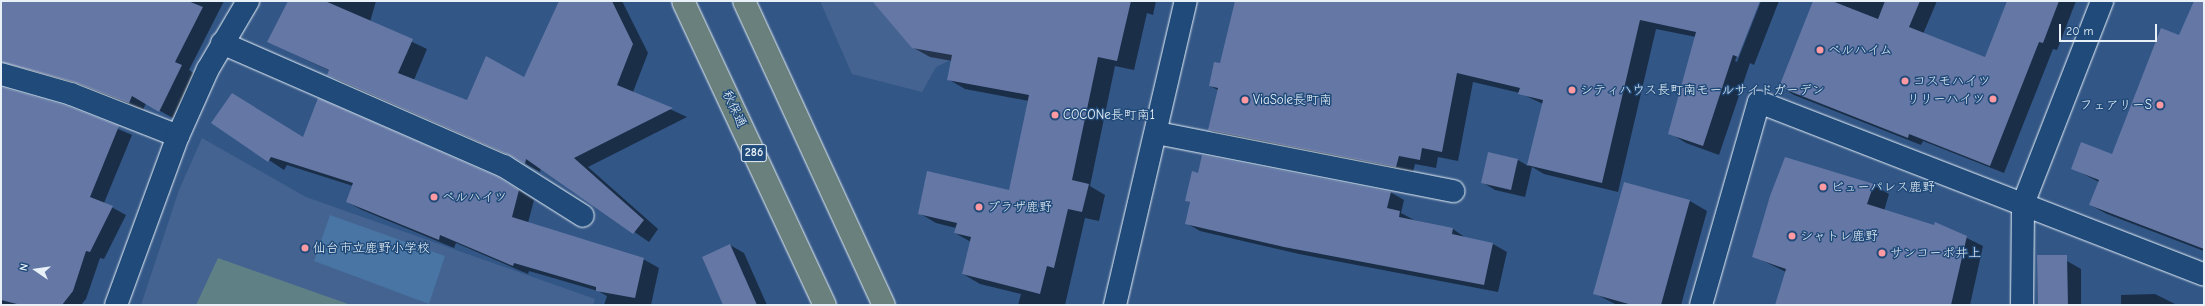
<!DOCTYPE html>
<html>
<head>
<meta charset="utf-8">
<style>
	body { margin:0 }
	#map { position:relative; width:2205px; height:306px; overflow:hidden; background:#325686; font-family:"Comic Neue","Klee One",sans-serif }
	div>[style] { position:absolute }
	.built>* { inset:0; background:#446391 }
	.green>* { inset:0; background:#5f8186 }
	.water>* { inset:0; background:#4875a3 }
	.shadow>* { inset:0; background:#0007 }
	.building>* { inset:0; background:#6477a5 }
	.roads { filter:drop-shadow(0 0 1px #e8f1f8) drop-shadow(0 0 1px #e8f1f8) }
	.minor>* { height:22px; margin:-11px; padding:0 11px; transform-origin:11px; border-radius:11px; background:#1f4a7a }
	.highway>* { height:22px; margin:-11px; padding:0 11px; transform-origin:11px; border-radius:11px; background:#6a807c }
	.dots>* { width:11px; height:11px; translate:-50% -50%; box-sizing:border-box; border:2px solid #1f4a7a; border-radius:50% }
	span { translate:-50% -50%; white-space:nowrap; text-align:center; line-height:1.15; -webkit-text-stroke:3px #1f4a7a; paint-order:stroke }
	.shield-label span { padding:1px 3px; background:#1f4a7a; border:1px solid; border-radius:3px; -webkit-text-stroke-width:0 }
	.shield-label { font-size:12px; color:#e8f1f8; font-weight:700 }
	.poi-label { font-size:13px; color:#e8f1f8 }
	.left { translate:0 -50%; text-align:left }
	.right { translate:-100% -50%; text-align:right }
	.street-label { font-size:13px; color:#e8f1f8 }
	.frame { position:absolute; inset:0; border:2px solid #e8f1f8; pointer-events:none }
	.north { position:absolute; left:16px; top:250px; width:40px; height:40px; -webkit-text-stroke:3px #1f4a7a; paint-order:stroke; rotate:283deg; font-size:11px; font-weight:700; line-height:16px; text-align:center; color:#e8f1f8 }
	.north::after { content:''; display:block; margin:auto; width:14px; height:18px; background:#e8f1f8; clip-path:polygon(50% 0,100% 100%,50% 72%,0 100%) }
	.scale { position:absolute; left:2059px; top:24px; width:98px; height:18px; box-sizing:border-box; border:2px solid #e8f1f8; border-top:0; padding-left:5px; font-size:12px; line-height:14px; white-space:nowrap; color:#e8f1f8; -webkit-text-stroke:3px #1f4a7a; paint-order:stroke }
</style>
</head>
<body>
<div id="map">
	<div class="built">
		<i style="clip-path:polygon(820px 1px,1076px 1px,936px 67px,922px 92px,852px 74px)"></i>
		<i style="clip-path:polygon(202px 138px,306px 197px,595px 299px,593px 305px,141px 305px,179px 190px)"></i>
	</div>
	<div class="green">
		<i style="clip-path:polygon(218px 258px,351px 305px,196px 305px)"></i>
	</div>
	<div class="water">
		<i style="clip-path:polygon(330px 215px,445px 256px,429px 304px,314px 261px)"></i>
	</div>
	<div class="shadow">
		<i style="clip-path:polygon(1px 1px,224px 1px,189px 70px,195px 74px,173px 118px,146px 103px,143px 110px,89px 89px,17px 69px,4px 61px,1px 59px)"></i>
		<i style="clip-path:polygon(289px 1px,376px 1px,370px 22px,427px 49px,414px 80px,468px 101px,524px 78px,560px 1px,622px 1px,648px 53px,633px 92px,687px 117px,588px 167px,658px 229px,649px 242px,541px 168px,540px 172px,521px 161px,343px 83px,328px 75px,330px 71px,269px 42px)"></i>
		<i style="clip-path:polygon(874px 1px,1156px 1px,1153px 15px,1147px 13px,1134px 70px,1115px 66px,1090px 186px,1105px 195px,1099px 221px,1085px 218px,1065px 305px,1018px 305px,1021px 294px,980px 284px,963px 274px,971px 242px,955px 233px,956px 228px,936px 223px,919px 213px,1010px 191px,1029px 101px,965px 89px,948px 79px,952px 61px,930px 57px,912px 47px)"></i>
		<i style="clip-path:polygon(1236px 1px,1759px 1px,1735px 61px,1737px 62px,1761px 1px,1779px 1px,1754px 65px,1750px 63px,1719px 155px,1686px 143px,1670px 133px,1696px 37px,1656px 29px,1618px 192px,1544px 174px,1532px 167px,1525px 197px,1495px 190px,1482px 182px,1488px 153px,1518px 160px,1528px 166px,1543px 104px,1520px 93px,1473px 82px,1458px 161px,1438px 157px,1436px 168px,1415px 164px,1412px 176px,1225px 139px,1209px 130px,1218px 90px,1210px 86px,1221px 64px)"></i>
		<i style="clip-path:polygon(1815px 1px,1937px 1px,1923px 34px,1986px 58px,2008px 1px,2076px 1px,2057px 50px,2053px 49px,2004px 173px,1923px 141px,1921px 145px,1794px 95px,1781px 87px)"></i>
		<i style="clip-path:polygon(2195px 1px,2204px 1px,2204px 251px,2107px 214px,2090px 205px,2099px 182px,2072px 168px,2112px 155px,2180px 37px)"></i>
		<i style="clip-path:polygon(1px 88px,67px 107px,132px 135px,104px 203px,126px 215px,104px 259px,100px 258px,86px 299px,81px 305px,1px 305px)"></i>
		<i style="clip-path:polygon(213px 123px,303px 138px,514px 187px,534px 200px,528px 223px,643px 259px,659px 268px,651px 305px,604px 305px,607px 296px,598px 291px,529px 271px,528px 274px,456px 243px,454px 248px,362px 210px,347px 202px,353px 186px,287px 165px,284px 170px)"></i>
		<i style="clip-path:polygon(1873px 185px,1889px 194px,1884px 211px,1935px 227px,1936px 223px,1983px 246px,1970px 305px,1776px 305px,1786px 272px,1753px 256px)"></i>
		<i style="clip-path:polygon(1390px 192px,1404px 200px,1401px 213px,1414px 220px,1453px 229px,1466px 238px,1493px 244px,1507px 252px,1498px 292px,1299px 254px,1200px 231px,1186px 223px,1191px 203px,1186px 200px)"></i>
		<i style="clip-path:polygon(1690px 201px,1707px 211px,1681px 305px,1617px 305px,1594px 293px)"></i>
		<i style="clip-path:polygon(730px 245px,744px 253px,767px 305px,724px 305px)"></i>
		<i style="clip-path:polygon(2067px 261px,2081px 269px,2081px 305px,2039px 305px)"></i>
		<i style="clip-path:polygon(2155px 294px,2177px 305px,2121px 305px,2121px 295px)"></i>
	</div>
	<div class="building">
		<i style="clip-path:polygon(1px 1px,188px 1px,203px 7px,175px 62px,182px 65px,159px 112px,132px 96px,129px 103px,74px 82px,1px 62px)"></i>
		<i style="clip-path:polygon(288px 1px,325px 1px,413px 39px,398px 73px,467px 100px,486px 56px,524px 77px,559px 1px,612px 1px,633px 44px,617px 85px,673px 108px,574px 158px,644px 220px,633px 234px,526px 159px,525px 164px,509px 155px,327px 75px,329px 70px,267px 42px)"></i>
		<i style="clip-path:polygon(872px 1px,1131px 1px,1117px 61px,1098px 57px,1072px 180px,1089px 184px,1082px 212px,1068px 209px,1054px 268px,1047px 266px,1040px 294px,962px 274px,971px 237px,954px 233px,957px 223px,918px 214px,927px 171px,1009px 190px,1029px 95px,947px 80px,952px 55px,912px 48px)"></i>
		<i style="clip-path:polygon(1235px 1px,1760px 1px,1738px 57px,1733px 55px,1703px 146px,1668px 134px,1696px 32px,1640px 20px,1602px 183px,1527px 165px,1543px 100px,1518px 94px,1520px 88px,1457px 73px,1442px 152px,1422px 148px,1420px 160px,1399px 156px,1396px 167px,1208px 130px,1218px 88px,1209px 86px,1214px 62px,1220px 63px)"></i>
		<i style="clip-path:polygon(1813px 1px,1832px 1px,1878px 19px,1885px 1px,1920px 1px,1909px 27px,1985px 57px,2007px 1px,2059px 1px,2043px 43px,2039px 42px,1990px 166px,1909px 134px,1908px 138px,1779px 87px)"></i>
		<i style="clip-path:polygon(2194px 1px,2204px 1px,2204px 249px,2089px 205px,2099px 180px,2071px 169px,2081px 142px,2112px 154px,2161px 28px,2179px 35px)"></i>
		<i style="clip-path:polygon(1px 87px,67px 106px,119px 126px,90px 197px,113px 206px,90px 252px,86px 251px,73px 291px,62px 305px,21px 305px,1px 300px)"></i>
		<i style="clip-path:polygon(232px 93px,303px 137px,318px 98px,498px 177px,519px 190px,512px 217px,644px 258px,635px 298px,596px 291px,596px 287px,514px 263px,513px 266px,440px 235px,439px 240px,346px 202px,353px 183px,271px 157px,268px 162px,211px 123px)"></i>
		<i style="clip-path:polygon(1488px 152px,1518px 159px,1511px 190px,1481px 183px)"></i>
		<i style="clip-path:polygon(1202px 155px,1391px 192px,1387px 208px,1400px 211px,1399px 217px,1453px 228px,1452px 234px,1493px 243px,1484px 285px,1284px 247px,1185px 224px,1190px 202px,1185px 201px,1192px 171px,1198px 173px)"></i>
		<i style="clip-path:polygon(1785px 157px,1874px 184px,1867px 204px,1934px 225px,1935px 222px,1967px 236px,1951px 305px,1775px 305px,1786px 269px,1752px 257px,1770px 196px)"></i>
		<i style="clip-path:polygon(1624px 182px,1690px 200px,1661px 305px,1632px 305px,1593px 294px)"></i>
		<i style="clip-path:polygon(730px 244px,757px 305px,723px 305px,702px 257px)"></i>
		<i style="clip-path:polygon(2037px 255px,2067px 255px,2068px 305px,2038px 305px)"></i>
	</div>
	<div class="roads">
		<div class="minor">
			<i style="left:222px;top:43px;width:308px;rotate:23.6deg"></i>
			<i style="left:504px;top:166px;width:93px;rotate:32.3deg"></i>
			<i style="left:1px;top:74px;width:73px;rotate:15.9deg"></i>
			<i style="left:71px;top:94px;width:115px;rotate:21.4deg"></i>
			<i style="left:1157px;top:133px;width:302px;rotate:11.1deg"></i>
			<i style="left:116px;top:305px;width:180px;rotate:-69.9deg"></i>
			<i style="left:178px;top:136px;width:73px;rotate:-65.9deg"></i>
			<i style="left:208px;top:69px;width:79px;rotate:-59.5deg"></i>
			<i style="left:1115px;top:305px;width:312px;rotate:-76.9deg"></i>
			<i style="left:1701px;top:305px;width:211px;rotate:-74.1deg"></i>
			<i style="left:1759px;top:102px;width:477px;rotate:21.2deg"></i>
			<i style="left:2022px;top:305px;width:101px;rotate:-89.4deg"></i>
			<i style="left:2023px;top:204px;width:218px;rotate:-68.7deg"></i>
		</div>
		<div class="highway">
			<i style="left:683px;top:1px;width:336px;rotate:65deg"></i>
			<i style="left:744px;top:1px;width:335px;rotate:65.3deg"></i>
		</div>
	</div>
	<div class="dots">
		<i style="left:1820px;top:50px;background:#ff9aa2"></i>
		<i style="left:1905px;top:81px;background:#ff9aa2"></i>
		<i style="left:1572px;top:90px;background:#ff9aa2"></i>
		<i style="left:1993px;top:99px;background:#ff9aa2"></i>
		<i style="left:1245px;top:100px;background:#ff9aa2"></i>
		<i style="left:2160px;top:105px;background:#ff9aa2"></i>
		<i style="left:1055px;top:115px;background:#ff9aa2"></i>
		<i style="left:1823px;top:187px;background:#ff9aa2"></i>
		<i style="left:434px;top:197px;background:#ff9aa2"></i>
		<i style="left:979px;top:207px;background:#ff9aa2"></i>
		<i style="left:1792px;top:236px;background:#ff9aa2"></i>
		<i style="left:305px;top:248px;background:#ff9aa2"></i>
		<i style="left:1882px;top:253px;background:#ff9aa2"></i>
	</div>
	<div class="shield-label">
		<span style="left:754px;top:153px">286</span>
	</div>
	<div class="poi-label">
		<span class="left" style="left:1828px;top:50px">ベルハイム</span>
		<span class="left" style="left:1913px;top:81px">コスモハイツ</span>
		<span class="left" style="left:1580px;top:90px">シティハウス長町南モールサイドガーデン</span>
		<span class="right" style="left:1985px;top:99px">リリーハイツ</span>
		<span class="left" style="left:1253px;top:100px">ViaSole長町南</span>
		<span class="right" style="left:2152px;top:105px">フェアリーS</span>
		<span class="left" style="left:1063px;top:115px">COCONe長町南1</span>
		<span class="left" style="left:1831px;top:187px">ビューパレス鹿野</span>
		<span class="left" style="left:442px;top:197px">ベルハイツ</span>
		<span class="left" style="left:987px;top:207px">プラザ鹿野</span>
		<span class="left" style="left:1800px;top:236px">シャトレ鹿野</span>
		<span class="left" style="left:313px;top:248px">仙台市立鹿野小学校</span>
		<span class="left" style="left:1890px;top:253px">サンコーポ井上</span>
	</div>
	<div class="street-label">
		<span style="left:734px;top:109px;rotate:65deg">秋保通</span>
	</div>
	<div class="frame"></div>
	<div class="north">N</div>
	<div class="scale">20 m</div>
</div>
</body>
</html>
